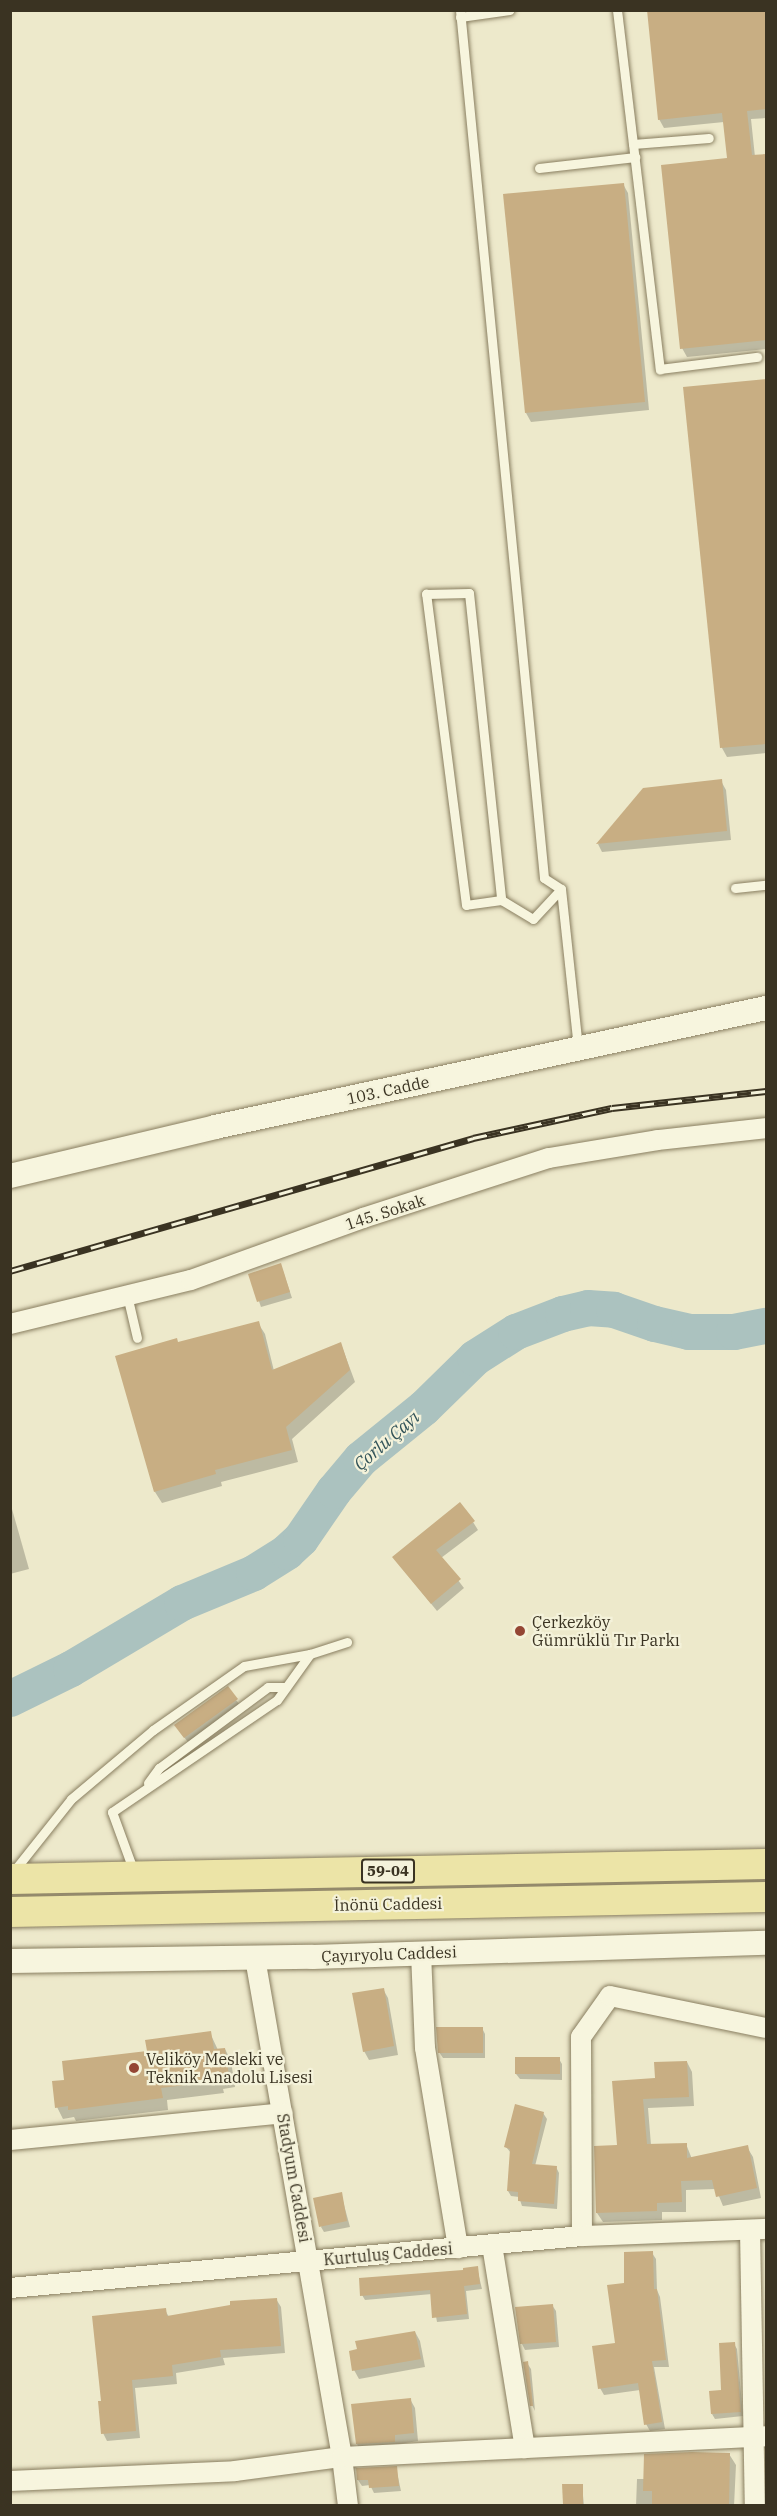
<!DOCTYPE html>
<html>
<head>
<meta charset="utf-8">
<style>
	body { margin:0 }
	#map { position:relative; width:777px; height:2516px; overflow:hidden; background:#ede9cb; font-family:"IBM Plex Serif",serif }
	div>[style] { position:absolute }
	.shadow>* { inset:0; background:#0003 }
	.river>* { height:36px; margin:-18px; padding:0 18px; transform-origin:18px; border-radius:18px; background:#abc2bf }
	.building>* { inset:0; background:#c8ae83 }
	.roads { filter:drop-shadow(0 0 2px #897e60) drop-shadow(0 0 2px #897e60) }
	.service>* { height:9px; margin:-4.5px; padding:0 4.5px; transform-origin:4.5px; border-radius:4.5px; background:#f7f5de }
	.minor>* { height:20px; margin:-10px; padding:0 10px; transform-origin:10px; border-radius:10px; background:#f7f5de }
	.tertiary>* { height:24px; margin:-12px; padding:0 12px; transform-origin:12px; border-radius:12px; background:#f7f5de }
	.primary>* { height:30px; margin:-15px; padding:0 15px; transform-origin:15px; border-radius:15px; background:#ece4a7 }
	.rail>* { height:7px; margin-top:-3.5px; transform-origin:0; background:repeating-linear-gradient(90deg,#f4f2da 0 14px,#3a3322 0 28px); box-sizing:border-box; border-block:2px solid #3a3322 }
	.dots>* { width:16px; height:16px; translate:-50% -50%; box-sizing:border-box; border:3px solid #f4f2da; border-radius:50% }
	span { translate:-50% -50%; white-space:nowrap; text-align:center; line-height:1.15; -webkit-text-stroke:4.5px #f4f2da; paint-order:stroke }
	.shield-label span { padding:2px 4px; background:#f4f2da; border:2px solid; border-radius:4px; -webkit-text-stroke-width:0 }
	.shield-label { font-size:15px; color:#3a3322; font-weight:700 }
	.street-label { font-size:16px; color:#3a3322 }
	.poi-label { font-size:16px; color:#3a3322 }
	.left { translate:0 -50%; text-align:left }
	.water-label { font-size:18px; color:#335459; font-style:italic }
	.frame { position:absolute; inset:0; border:12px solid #3a3322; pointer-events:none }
</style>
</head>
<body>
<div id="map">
	<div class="shadow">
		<i style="clip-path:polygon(648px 10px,766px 10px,766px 118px,751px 119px,755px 157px,766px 155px,766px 349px,687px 357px,682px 348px,728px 159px,724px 122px,664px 128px,659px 119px)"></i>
		<i style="clip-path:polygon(623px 184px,628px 193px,649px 410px,531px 422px,526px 413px)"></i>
		<i style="clip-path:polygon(766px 380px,766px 753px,727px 757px,722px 748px,685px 389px)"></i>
		<i style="clip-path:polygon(721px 781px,726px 790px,731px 840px,602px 852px,598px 844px)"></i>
		<i style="clip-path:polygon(283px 1271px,292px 1298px,261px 1307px,250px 1275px)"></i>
		<i style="clip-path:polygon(258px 1323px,265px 1334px,274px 1371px,341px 1344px,355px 1382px,292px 1439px,298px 1462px,221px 1482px,222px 1486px,162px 1503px,155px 1492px,179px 1344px)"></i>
		<i style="clip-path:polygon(10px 1502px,29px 1569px,10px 1574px)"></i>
		<i style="clip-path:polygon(473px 1522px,478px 1530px,441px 1558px,464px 1588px,437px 1611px,394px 1558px)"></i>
		<i style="clip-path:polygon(236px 1700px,240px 1705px,188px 1742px,179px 1731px)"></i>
		<i style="clip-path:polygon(383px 1989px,388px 1998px,398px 2055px,369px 2060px,364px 2051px)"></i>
		<i style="clip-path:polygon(482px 2028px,485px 2034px,485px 2058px,443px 2058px,439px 2052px)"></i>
		<i style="clip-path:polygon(210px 2033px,218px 2050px,225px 2049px,231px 2061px,235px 2087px,223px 2089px,224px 2093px,167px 2100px,168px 2110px,76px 2121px,74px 2117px,63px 2119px,57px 2107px,148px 2052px)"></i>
		<i style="clip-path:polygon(559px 2059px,562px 2064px,562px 2080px,520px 2079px,516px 2074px)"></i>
		<i style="clip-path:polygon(687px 2062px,692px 2072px,694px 2106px,648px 2108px,651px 2145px,686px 2144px,692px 2159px,747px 2147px,753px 2157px,761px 2198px,723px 2206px,716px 2189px,686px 2190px,686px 2212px,662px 2212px,662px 2220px,603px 2222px,597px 2213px,618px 2146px,613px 2082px,656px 2079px)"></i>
		<i style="clip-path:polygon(543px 2113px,547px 2119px,535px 2166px,556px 2167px,559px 2173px,557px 2209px,522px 2206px,519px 2197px,511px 2196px,508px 2191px,511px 2153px,506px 2147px)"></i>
		<i style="clip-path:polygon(341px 2194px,350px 2227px,324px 2232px,321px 2227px)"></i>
		<i style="clip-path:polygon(652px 2253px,656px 2259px,657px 2290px,660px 2297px,669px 2367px,654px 2367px,665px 2429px,650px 2431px,646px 2424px,640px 2390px,604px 2395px,600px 2388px,616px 2344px,626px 2285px)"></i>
		<i style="clip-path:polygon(477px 2268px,482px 2289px,466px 2291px,469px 2319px,437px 2322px,432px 2294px,365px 2300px,362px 2295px)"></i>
		<i style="clip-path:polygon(276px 2299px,281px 2307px,285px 2353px,223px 2358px,225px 2365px,176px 2373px,177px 2384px,135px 2388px,140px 2438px,107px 2441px,103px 2433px,102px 2402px,165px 2310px,169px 2317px)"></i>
		<i style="clip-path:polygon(552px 2305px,556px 2311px,559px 2347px,525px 2350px,522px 2344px,517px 2308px)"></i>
		<i style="clip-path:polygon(415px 2332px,420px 2341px,425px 2367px,359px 2379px,354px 2370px)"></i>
		<i style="clip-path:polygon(734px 2344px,737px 2349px,743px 2416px,715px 2419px,712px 2414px,723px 2391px)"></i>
		<i style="clip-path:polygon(527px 2363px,531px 2369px,535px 2411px,532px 2405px)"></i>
		<i style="clip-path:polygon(410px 2399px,415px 2408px,418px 2441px,399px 2444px,399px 2451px,362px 2453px,357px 2444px)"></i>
		<i style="clip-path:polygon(729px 2454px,736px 2465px,734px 2506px,636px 2506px,637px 2479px,645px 2479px)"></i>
		<i style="clip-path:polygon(396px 2468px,401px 2491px,374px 2493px,370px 2485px,362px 2486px,358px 2480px)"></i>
		<i style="clip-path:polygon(582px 2485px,584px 2506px,565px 2506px,564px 2503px)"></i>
	</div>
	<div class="river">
		<i style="left:10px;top:1699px;width:68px;rotate:-26.2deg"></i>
		<i style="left:71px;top:1669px;width:129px;rotate:-30.7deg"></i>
		<i style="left:182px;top:1603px;width:78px;rotate:-22.6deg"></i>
		<i style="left:254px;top:1573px;width:39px;rotate:-32deg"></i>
		<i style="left:287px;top:1552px;width:19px;rotate:-43deg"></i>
		<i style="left:301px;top:1539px;width:58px;rotate:-55.5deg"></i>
		<i style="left:334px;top:1491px;width:42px;rotate:-49.8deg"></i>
		<i style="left:361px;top:1459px;width:81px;rotate:-39deg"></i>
		<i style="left:424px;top:1408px;width:71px;rotate:-44.4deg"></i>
		<i style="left:475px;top:1358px;width:49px;rotate:-32.4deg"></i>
		<i style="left:516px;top:1332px;width:50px;rotate:-21deg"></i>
		<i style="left:563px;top:1314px;width:26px;rotate:-13deg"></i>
		<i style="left:588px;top:1308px;width:26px;rotate:4deg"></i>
		<i style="left:614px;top:1310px;width:43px;rotate:18.9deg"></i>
		<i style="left:655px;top:1324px;width:35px;rotate:13deg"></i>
		<i style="left:689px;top:1332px;width:45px"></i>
		<i style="left:734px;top:1332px;width:33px;rotate:-11deg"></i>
	</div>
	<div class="building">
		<i style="clip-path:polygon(647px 10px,766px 10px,766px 109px,747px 111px,752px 155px,766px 154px,766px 340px,680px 349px,661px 165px,727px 158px,722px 113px,658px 120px)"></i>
		<i style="clip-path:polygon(624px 183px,645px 402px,525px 413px,503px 194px)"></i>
		<i style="clip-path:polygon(766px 379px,766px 744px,720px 748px,683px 387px)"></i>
		<i style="clip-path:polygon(722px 779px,727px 831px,596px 844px,643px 788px)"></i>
		<i style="clip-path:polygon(281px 1263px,290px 1292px,257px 1302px,248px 1274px)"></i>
		<i style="clip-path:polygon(259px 1321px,272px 1370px,341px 1342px,350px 1370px,286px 1427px,292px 1450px,215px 1470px,216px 1474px,154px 1492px,115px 1356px,177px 1338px,178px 1342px)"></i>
		<i style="clip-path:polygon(460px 1502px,475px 1521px,436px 1550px,461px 1579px,431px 1604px,392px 1557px)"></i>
		<i style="clip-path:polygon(228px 1686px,238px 1699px,184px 1738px,174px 1725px)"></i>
		<i style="clip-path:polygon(384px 1988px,394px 2046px,363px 2052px,352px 1993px)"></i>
		<i style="clip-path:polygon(436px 2027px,483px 2027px,483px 2053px,438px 2053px)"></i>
		<i style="clip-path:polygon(211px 2031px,214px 2049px,225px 2048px,229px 2076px,217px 2077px,218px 2081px,161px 2088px,163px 2098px,68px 2110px,68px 2106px,55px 2108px,52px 2081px,64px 2080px,62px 2061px,147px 2051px,145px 2040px)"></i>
		<i style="clip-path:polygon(515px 2057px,560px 2057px,560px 2074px,515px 2074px)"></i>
		<i style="clip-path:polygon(687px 2061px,689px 2097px,643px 2099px,647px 2144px,687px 2143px,687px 2158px,748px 2145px,757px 2188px,716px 2197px,712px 2180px,681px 2181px,682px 2202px,657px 2203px,657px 2211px,596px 2213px,594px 2146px,617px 2145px,612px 2081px,655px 2078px,654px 2062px)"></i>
		<i style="clip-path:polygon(515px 2104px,544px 2112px,532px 2164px,557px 2166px,554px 2204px,518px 2201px,518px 2192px,507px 2191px,510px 2149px,504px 2147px)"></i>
		<i style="clip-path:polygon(342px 2192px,347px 2221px,319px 2227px,313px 2198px)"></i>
		<i style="clip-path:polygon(653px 2251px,654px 2289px,657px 2289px,666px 2360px,652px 2361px,662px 2422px,644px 2425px,638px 2383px,598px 2389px,592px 2346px,615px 2343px,607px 2285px,624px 2283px,624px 2252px)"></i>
		<i style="clip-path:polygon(478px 2266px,480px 2284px,464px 2286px,467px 2314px,432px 2318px,430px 2290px,360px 2296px,359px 2278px,463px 2270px,463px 2268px)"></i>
		<i style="clip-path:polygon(277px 2298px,281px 2346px,220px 2350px,221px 2357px,172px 2365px,173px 2376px,132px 2380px,136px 2431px,101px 2434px,98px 2401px,101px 2401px,92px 2316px,166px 2308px,167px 2316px,230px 2305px,230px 2301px)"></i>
		<i style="clip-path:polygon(553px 2304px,556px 2342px,520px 2344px,515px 2307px)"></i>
		<i style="clip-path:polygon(415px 2331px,421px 2359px,352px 2371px,349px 2351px,357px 2349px,355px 2341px)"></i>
		<i style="clip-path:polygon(735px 2342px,741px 2412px,711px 2414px,709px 2391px,721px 2390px,719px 2343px)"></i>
		<i style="clip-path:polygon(528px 2361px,533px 2406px,530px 2406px,523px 2362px)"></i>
		<i style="clip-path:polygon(411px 2398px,414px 2433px,395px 2435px,395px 2442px,356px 2444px,351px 2404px)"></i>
		<i style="clip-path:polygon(692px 2452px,730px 2453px,729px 2505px,652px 2505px,652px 2491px,643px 2491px,644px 2454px)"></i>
		<i style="clip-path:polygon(397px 2466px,399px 2486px,369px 2488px,368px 2480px,357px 2480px,356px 2468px)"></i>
		<i style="clip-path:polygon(562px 2484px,583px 2484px,583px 2504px,563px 2504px)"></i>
	</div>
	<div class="roads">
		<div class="service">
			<i style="left:460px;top:10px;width:872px;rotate:84.47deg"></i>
			<i style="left:544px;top:878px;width:20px;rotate:33deg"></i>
			<i style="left:561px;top:889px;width:41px;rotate:133deg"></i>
			<i style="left:533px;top:919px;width:37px;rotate:-149deg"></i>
			<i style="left:501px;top:900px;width:35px;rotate:172deg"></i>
			<i style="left:466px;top:905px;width:314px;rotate:-97.3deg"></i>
			<i style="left:426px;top:594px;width:43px;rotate:-1.3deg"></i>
			<i style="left:469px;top:593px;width:309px;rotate:84deg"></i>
			<i style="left:617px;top:10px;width:362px;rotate:83.2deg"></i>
			<i style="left:660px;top:369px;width:98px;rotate:-7.1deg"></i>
			<i style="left:460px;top:17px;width:50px;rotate:-8deg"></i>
			<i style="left:633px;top:144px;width:76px;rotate:-4.5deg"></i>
			<i style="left:539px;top:168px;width:97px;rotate:-6.5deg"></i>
			<i style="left:735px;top:888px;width:31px;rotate:-6deg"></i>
			<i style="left:561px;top:889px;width:160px;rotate:83.9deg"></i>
			<i style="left:127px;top:1295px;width:44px;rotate:76.9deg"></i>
			<i style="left:148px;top:1783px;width:19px;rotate:-54deg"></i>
			<i style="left:159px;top:1768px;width:136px;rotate:-36.6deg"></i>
			<i style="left:268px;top:1687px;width:18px"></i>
			<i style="left:13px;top:1872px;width:93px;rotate:-51.5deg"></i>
			<i style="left:71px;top:1799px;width:107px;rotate:-40.1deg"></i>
			<i style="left:153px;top:1730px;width:111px;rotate:-35.1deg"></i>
			<i style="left:244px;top:1666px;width:67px;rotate:-10.3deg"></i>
			<i style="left:134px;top:1872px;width:64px;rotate:-110.1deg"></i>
			<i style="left:112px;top:1812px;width:199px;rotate:-34.2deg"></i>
			<i style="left:277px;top:1700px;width:57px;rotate:-54.3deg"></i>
			<i style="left:310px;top:1654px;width:39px;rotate:-18deg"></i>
		</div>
		<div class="minor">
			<i style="left:10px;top:1324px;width:186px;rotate:-13.7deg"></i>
			<i style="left:191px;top:1280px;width:183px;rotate:-19.8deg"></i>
			<i style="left:363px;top:1218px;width:195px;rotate:-17.9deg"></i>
			<i style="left:549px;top:1158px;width:110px;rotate:-9.4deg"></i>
			<i style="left:658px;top:1140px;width:109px;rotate:-6.3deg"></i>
			<i style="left:421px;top:1953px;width:95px;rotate:87.6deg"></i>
			<i style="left:425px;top:2048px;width:203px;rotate:80.6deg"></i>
			<i style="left:255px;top:1958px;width:507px;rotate:80.11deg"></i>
			<i style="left:342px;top:2457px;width:49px;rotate:83deg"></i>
			<i style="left:10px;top:2140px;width:274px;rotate:-5.6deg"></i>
			<i style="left:750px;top:2230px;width:276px;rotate:89deg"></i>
			<i style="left:582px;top:2236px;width:199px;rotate:-90.3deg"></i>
			<i style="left:581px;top:2037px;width:50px;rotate:-54.7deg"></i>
			<i style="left:610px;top:1996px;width:159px;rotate:11.6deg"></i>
			<i style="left:492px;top:2245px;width:206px;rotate:80.8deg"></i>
			<i style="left:10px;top:2288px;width:574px;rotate:-5.19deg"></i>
			<i style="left:582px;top:2236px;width:184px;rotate:-2.2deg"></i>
			<i style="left:10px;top:2481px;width:225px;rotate:-2.5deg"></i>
			<i style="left:235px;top:2471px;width:108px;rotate:-7.5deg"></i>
			<i style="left:342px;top:2457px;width:425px;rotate:-2.8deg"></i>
		</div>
		<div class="tertiary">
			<i style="left:10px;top:1176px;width:211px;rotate:-13.4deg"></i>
			<i style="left:215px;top:1127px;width:564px;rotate:-12.19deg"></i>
			<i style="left:10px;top:1961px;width:302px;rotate:-0.8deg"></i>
			<i style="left:312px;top:1957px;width:454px;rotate:-1.8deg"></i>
		</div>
		<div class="primary">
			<i style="left:10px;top:1879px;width:756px;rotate:-1.14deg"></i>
			<i style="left:10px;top:1912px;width:756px;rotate:-1.14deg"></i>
		</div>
	</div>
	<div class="rail">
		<i style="left:10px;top:1271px;width:482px;rotate:-16deg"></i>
		<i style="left:473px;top:1138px;width:142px;rotate:-12.2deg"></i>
		<i style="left:612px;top:1108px;width:155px;rotate:-6.3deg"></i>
	</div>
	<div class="dots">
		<i style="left:520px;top:1631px;background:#944634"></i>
		<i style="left:134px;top:2068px;background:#944634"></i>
	</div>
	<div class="shield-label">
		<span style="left:388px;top:1871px">59-04</span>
	</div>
	<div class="street-label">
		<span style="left:388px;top:1090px;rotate:-12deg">103. Cadde</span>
		<span style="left:385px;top:1212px;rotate:-18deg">145. Sokak</span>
		<span style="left:388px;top:1904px;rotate:-1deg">İnönü Caddesi</span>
		<span style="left:389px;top:1954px;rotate:-2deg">Çayıryolu Caddesi</span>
		<span style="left:294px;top:2178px;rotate:80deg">Stadyum Caddesi</span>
		<span style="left:388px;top:2254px;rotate:-5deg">Kurtuluş Caddesi</span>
	</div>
	<div class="poi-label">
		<span class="left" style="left:532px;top:1631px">Çerkezköy<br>Gümrüklü Tır Parkı</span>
		<span class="left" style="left:146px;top:2068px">Veliköy Mesleki ve<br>Teknik Anadolu Lisesi</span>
	</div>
	<div class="water-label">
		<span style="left:387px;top:1441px;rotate:-41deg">Çorlu Çayı</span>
	</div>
	<div class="frame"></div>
</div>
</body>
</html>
